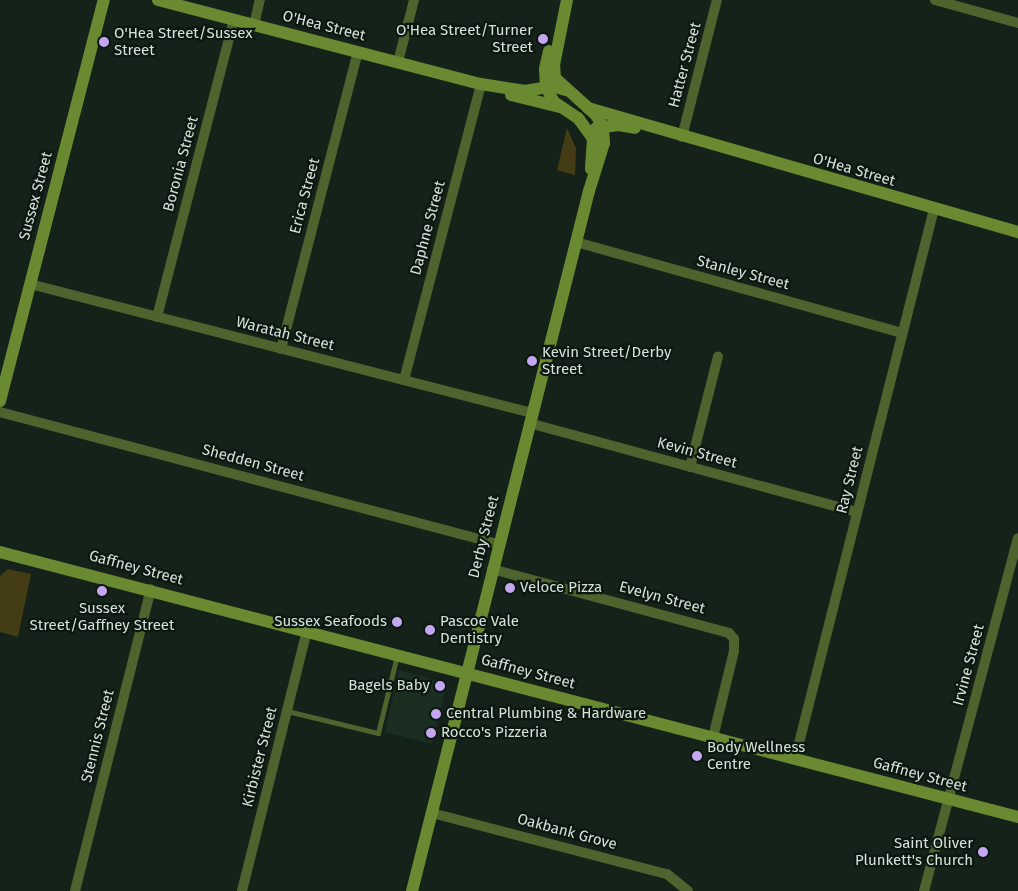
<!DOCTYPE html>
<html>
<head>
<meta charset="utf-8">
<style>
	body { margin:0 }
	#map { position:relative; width:1018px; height:891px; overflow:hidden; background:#142219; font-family:"Fira Sans",sans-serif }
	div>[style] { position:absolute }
	.built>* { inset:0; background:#1a2e22 }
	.green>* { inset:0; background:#443c14 }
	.lane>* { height:5px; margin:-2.5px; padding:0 2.5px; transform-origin:2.5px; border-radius:2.5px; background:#4f632e }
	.street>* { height:10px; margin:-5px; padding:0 5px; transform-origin:5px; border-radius:5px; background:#4f632e }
	.secondary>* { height:12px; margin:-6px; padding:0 6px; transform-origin:6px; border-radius:6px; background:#6a8a31 }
	.dots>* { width:14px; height:14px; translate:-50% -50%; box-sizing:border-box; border:2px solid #0b1810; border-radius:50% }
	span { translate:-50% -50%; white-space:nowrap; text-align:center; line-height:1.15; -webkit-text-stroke:4.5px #0b1810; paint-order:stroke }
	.street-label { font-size:15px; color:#d7e0da }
	.poi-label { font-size:15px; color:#d7e0da }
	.right { translate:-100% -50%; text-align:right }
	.left { translate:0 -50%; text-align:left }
</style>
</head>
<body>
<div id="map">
	<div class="built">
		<i style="clip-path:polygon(399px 670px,447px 683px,432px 744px,385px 732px)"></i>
	</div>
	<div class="green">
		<i style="clip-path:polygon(567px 128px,576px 148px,575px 175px,557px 170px)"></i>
		<i style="clip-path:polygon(8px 569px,31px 574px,18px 637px,0 632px,0 576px)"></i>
	</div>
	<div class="lane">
		<i style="left:287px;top:711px;width:94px;rotate:13.6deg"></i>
		<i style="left:378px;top:733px;width:80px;rotate:-76.3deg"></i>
	</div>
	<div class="street">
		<i style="left:935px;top:0;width:86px;rotate:15.5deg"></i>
		<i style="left:254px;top:25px;width:26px;rotate:-77deg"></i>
		<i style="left:398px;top:62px;width:64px;rotate:-75.5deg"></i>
		<i style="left:682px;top:137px;width:141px;rotate:-75.7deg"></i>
		<i style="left:576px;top:242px;width:339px;rotate:15.6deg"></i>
		<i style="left:30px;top:284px;width:518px;rotate:14.41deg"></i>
		<i style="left:157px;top:317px;width:307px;rotate:-75.5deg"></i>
		<i style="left:281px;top:349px;width:307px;rotate:-75.5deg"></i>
		<i style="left:404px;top:380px;width:306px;rotate:-75.4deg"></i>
		<i style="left:0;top:412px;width:515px;rotate:14.85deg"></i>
		<i style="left:529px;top:423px;width:340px;rotate:15.2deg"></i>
		<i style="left:690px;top:467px;width:114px;rotate:-75.8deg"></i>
		<i style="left:492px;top:569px;width:245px;rotate:15.1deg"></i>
		<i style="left:729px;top:633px;width:8px;rotate:50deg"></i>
		<i style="left:734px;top:639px;width:12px;rotate:90deg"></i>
		<i style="left:734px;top:651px;width:89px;rotate:103.7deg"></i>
		<i style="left:795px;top:759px;width:567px;rotate:-75.82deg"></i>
		<i style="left:432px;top:813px;width:243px;rotate:14.6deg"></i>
		<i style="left:667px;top:874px;width:27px;rotate:39deg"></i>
		<i style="left:75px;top:891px;width:311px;rotate:-75.9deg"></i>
		<i style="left:242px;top:891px;width:268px;rotate:-76deg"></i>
		<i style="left:924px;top:891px;width:365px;rotate:-75.1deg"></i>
	</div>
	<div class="secondary">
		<i style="left:158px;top:0;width:334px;rotate:14.6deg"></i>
		<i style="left:481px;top:84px;width:45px;rotate:9deg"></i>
		<i style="left:525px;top:91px;width:27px;rotate:-10deg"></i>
		<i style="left:552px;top:86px;width:15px;rotate:16deg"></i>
		<i style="left:549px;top:51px;width:18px;rotate:103deg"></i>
		<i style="left:545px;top:69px;width:18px;rotate:87deg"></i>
		<i style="left:546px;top:87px;width:17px;rotate:62deg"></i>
		<i style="left:554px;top:102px;width:29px;rotate:34deg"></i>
		<i style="left:578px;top:118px;width:26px;rotate:54deg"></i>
		<i style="left:593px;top:139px;width:30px;rotate:94deg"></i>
		<i style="left:511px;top:95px;width:50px;rotate:13.8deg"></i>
		<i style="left:588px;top:108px;width:448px;rotate:16.1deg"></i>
		<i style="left:596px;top:128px;width:22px;rotate:-8deg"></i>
		<i style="left:618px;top:125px;width:17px;rotate:10deg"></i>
		<i style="left:0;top:401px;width:414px;rotate:-75.5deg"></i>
		<i style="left:0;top:552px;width:1052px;rotate:14.59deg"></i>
		<i style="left:412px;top:891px;width:722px;rotate:-75.81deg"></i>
		<i style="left:589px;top:191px;width:50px;rotate:-72.6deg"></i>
		<i style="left:604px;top:143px;width:16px;rotate:-94deg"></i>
		<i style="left:603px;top:127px;width:14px;rotate:-120deg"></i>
		<i style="left:596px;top:115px;width:55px;rotate:-137.9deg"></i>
		<i style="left:555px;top:78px;width:13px;rotate:-94deg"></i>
		<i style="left:554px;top:65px;width:66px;rotate:-78.7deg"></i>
	</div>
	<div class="dots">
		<i style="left:543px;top:39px;background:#c5a7f1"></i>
		<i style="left:104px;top:42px;background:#c5a7f1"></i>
		<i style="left:532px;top:361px;background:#c5a7f1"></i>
		<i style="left:510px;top:588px;background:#c5a7f1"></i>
		<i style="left:102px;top:591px;background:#c5a7f1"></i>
		<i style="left:397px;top:622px;background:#c5a7f1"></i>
		<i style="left:430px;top:630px;background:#c5a7f1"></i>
		<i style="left:440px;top:686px;background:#c5a7f1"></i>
		<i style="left:436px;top:714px;background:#c5a7f1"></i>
		<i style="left:431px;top:733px;background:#c5a7f1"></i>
		<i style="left:697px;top:756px;background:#c5a7f1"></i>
		<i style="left:983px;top:852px;background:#c5a7f1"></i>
	</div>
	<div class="street-label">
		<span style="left:324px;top:26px;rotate:14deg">O'Hea Street</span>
		<span style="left:685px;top:65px;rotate:-75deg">Hatter Street</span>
		<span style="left:181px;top:164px;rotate:-75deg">Boronia Street</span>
		<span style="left:854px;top:170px;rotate:16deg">O'Hea Street</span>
		<span style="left:36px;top:196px;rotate:-75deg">Sussex Street</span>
		<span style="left:305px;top:196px;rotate:-75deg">Erica Street</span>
		<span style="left:428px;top:228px;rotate:-75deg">Daphne Street</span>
		<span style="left:743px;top:273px;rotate:15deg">Stanley Street</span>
		<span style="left:285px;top:334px;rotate:14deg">Waratah Street</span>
		<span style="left:697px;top:453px;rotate:15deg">Kevin Street</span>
		<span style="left:253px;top:463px;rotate:15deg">Shedden Street</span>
		<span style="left:850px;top:480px;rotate:-76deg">Ray Street</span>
		<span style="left:484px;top:537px;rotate:-76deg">Derby Street</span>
		<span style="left:136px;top:568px;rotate:15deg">Gaffney Street</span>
		<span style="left:662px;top:598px;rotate:15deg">Evelyn Street</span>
		<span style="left:969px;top:665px;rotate:-75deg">Irvine Street</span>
		<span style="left:528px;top:672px;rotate:15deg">Gaffney Street</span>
		<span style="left:98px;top:736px;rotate:-76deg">Stennis Street</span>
		<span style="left:260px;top:757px;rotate:-76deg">Kirbister Street</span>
		<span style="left:920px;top:775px;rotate:15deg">Gaffney Street</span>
		<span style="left:567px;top:832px;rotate:15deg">Oakbank Grove</span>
	</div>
	<div class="poi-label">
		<span class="right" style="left:533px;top:39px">O'Hea Street/Turner<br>Street</span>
		<span class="left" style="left:114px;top:42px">O'Hea Street/Sussex<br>Street</span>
		<span class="left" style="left:542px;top:361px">Kevin Street/Derby<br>Street</span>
		<span class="left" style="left:520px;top:588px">Veloce Pizza</span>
		<span style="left:102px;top:617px">Sussex<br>Street/Gaffney Street</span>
		<span class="left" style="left:440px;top:630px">Pascoe Vale<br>Dentistry</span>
		<span class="right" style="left:387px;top:622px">Sussex Seafoods</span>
		<span class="right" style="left:430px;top:686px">Bagels Baby</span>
		<span class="left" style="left:446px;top:714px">Central Plumbing &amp; Hardware</span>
		<span class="left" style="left:441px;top:733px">Rocco's Pizzeria</span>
		<span class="left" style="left:707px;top:756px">Body Wellness<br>Centre</span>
		<span class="right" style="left:973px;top:852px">Saint Oliver<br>Plunkett's Church</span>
	</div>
</div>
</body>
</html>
